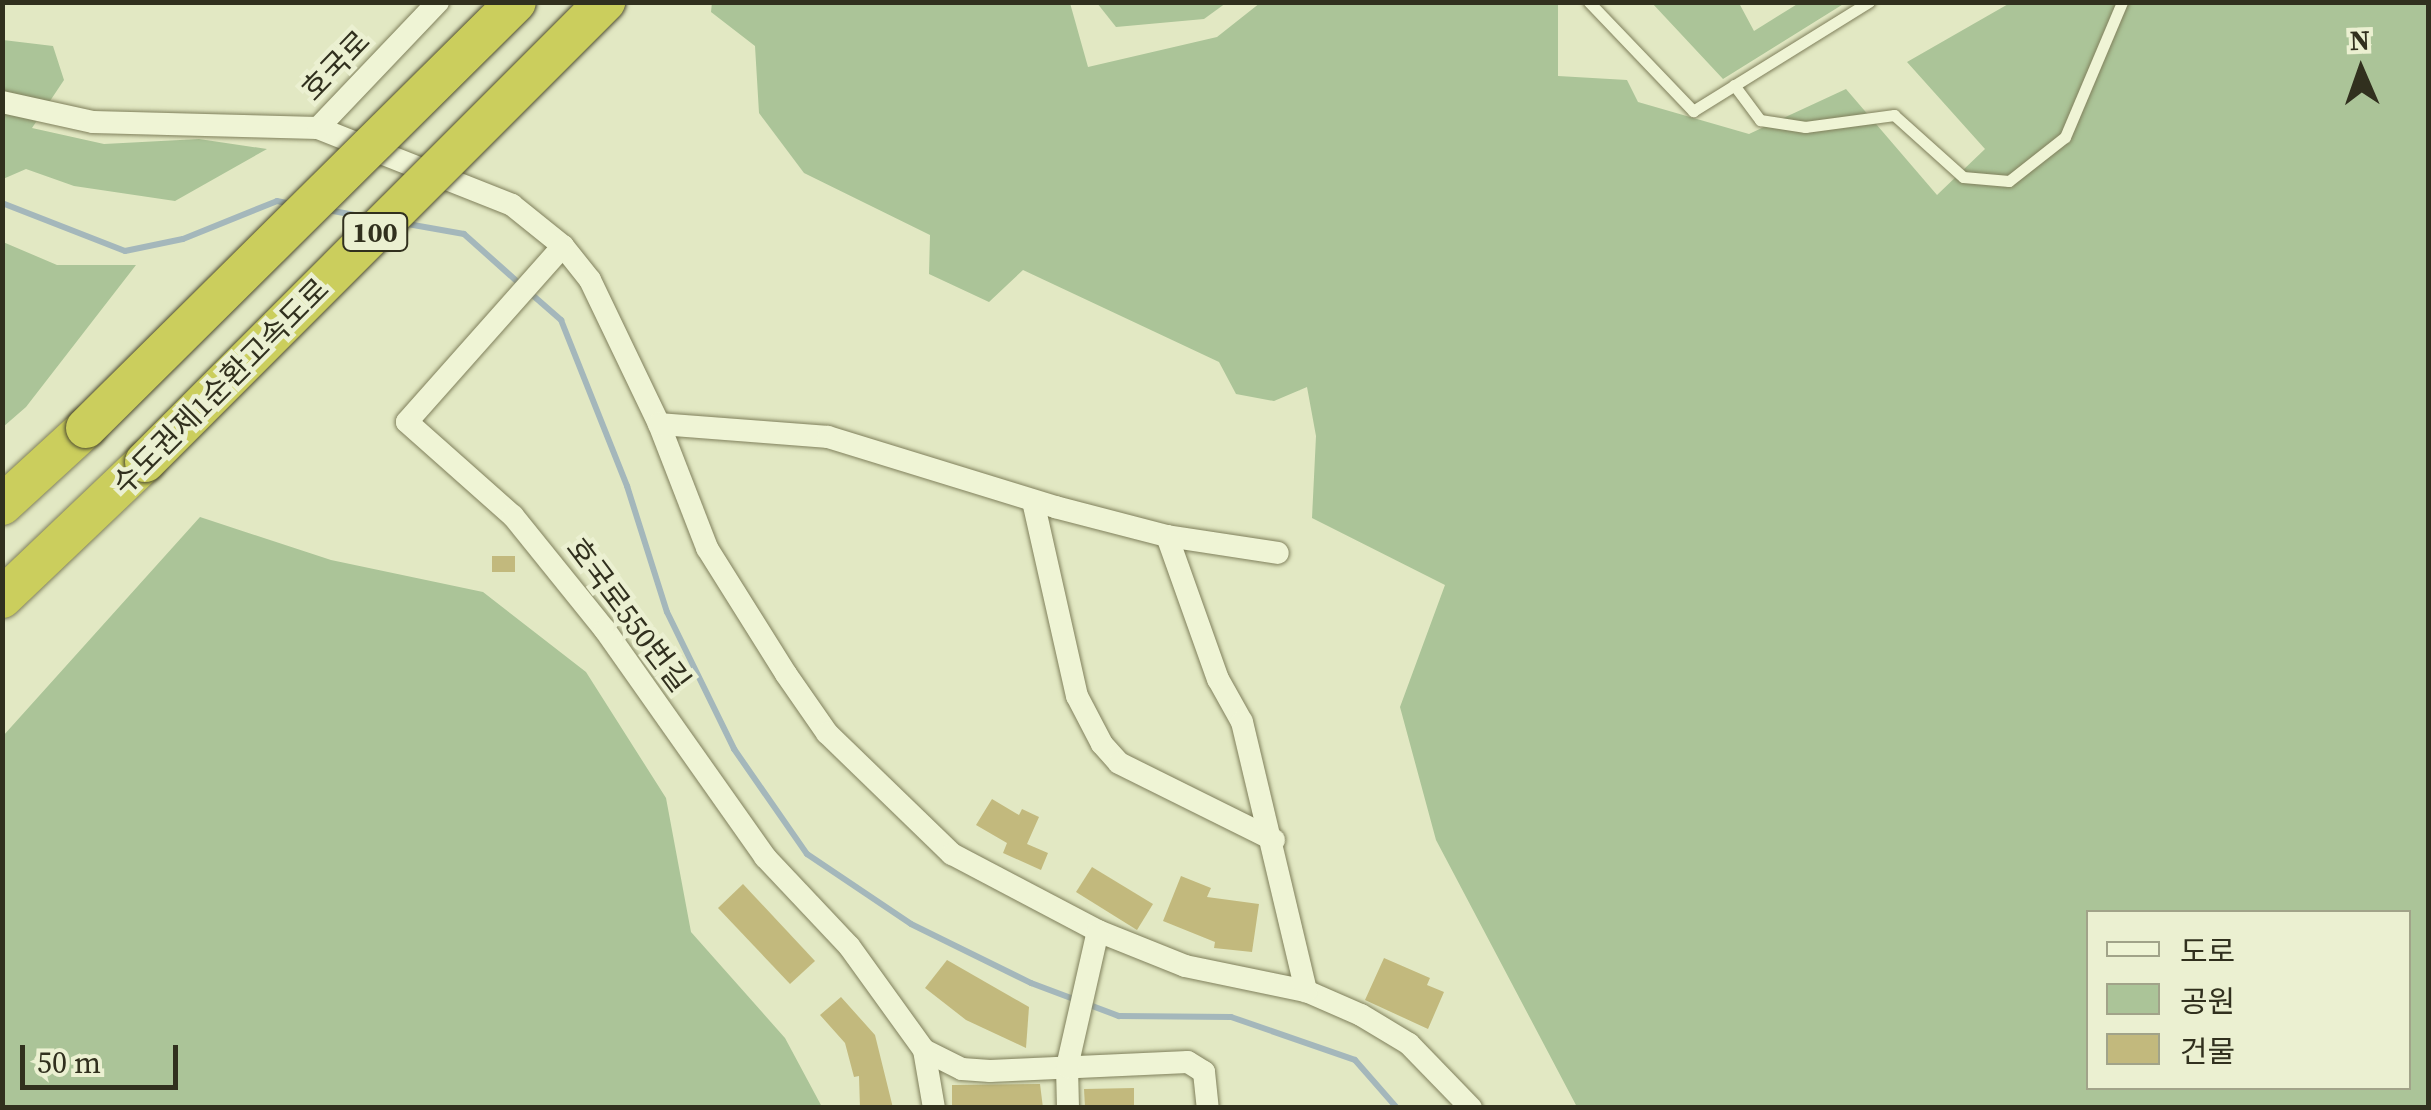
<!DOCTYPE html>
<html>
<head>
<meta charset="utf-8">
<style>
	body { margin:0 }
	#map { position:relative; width:2431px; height:1110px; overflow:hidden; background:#e2e8c3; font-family:"Source Serif 4","Noto Sans KR",serif }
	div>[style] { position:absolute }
	.green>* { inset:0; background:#abc498 }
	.stream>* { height:6px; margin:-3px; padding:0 3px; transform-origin:3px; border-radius:3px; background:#a4b7bb }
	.building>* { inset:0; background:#c2b97d }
	.roads { filter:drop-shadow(0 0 2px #80805c) drop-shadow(0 0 2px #80805c) }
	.lane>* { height:11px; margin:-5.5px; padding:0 5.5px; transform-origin:5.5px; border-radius:5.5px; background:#eff4d5 }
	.street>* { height:22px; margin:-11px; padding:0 11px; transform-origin:11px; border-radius:11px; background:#eff4d5 }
	.highway>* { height:40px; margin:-20px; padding:0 20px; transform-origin:20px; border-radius:20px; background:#cbce5d }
	.bridges { filter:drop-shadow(0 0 2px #4e4c30) drop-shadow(0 0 2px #4e4c30) }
	.highway-bridge>* { height:40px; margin:-20px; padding:0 20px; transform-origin:20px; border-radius:20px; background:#cbce5d }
	span { translate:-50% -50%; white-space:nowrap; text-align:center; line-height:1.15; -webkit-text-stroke:9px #ebf0d1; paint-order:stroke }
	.shield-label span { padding:2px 8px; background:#ebf0d1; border:2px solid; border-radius:8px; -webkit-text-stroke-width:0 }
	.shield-label { font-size:28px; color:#31301e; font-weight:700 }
	.street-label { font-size:30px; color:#31301e }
	.frame { position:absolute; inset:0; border:5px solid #31301e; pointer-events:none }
	.legend { position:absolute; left:2086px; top:910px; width:325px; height:180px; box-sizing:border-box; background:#ebf0d1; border:2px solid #a1a389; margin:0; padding:12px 18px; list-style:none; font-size:30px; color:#31301e }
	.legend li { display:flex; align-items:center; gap:20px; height:50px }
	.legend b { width:50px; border:2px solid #a1a389 }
	.north { position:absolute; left:2311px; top:20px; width:100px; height:100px; -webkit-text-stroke:8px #ebf0d1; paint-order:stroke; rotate:358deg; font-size:28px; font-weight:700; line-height:40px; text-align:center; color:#31301e }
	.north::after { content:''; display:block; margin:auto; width:35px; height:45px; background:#31301e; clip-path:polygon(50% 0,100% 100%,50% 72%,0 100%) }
	.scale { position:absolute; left:20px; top:1045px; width:158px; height:45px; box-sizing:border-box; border:5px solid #31301e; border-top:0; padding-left:12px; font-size:30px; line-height:35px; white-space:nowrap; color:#31301e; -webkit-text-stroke:8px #ebf0d1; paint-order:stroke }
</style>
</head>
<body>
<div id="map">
	<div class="green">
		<i style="clip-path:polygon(evenodd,712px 2px,1070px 3px,1088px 67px,1217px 37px,1260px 3px,1558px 3px,1558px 76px,1627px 80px,1638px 102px,1749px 134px,1846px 89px,1937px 195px,1985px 149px,1907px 62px,2010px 3px,2428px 3px,2428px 1107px,1577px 1107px,1436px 840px,1400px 707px,1445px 585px,1312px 518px,1316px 436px,1307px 387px,1274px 401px,1236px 394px,1219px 362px,1023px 270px,989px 302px,929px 274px,930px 235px,804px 173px,759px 113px,755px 46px,711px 12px,712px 2px,2088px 912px,2408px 912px,2408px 1088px,2088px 1088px,2088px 912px)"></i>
		<i style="clip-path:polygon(1097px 3px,1226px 3px,1204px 19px,1116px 27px)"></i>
		<i style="clip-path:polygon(1652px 3px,1739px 3px,1754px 31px,1799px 3px,1845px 3px,1723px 79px)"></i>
		<i style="clip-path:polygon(3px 40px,53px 46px,64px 80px,32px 128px,104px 144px,199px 139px,267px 149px,175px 201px,74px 186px,26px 169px,3px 179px)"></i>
		<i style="clip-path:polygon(3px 242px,57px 265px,136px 265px,26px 407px,3px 427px)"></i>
		<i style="clip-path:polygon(200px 517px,331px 560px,483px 592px,586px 672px,666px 798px,691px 932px,785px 1038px,822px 1107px,3px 1107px,3px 736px)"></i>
	</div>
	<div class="stream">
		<i style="left:2px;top:203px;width:132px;rotate:21.3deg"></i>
		<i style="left:125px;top:251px;width:59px;rotate:-11.7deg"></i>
		<i style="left:183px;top:239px;width:101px;rotate:-22deg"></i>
		<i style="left:277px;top:201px;width:14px;rotate:12deg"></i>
		<i style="left:328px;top:210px;width:43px;rotate:10.8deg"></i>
		<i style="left:402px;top:223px;width:63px;rotate:10.1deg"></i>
		<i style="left:464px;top:234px;width:75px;rotate:41.8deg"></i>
		<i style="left:529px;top:292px;width:43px;rotate:41.2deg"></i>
		<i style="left:561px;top:320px;width:179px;rotate:68.3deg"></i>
		<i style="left:627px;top:486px;width:132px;rotate:72.4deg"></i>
		<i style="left:667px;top:612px;width:153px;rotate:63.9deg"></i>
		<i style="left:734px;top:749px;width:128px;rotate:55.2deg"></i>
		<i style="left:807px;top:854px;width:125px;rotate:33.9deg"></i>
		<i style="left:911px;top:924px;width:134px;rotate:26.2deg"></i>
		<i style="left:1031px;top:983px;width:94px;rotate:20.6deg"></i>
		<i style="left:1119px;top:1016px;width:112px;rotate:0.5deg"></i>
		<i style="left:1231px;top:1017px;width:131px;rotate:19.1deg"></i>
		<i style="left:1355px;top:1060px;width:64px;rotate:48.8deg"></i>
	</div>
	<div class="building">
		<i style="clip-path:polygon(492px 556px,515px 556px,515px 572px,492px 572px)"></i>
		<i style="clip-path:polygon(992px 799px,1019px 815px,1022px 809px,1039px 817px,1027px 844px,1048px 853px,1041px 870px,1003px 853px,1007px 843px,976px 825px)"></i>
		<i style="clip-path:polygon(1092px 867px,1153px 904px,1137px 930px,1076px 892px)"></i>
		<i style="clip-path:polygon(1181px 876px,1211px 888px,1207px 897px,1259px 904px,1252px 952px,1214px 948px,1215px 942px,1163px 921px)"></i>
		<i style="clip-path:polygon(743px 884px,815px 961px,790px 984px,718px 908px)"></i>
		<i style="clip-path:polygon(1384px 958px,1430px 978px,1427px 985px,1444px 992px,1428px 1029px,1365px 1000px)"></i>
		<i style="clip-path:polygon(947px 960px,1029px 1007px,1026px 1048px,966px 1020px,925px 988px)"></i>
		<i style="clip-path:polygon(841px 997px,875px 1035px,893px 1108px,860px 1108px,859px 1076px,854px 1077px,845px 1043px,820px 1015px)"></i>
		<i style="clip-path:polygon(1040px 1084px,1043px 1108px,952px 1108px,952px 1085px)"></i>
		<i style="clip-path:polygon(1134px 1088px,1134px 1108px,1085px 1108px,1084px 1089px)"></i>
	</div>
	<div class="roads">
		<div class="lane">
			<i style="left:1589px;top:2px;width:151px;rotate:46.3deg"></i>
			<i style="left:1693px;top:111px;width:207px;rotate:-31.8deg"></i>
			<i style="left:1734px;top:85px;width:44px;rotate:53.4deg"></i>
			<i style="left:1760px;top:120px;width:46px;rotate:8.8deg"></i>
			<i style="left:1805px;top:127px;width:90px;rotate:-7.7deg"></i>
			<i style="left:1894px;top:115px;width:93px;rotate:41.9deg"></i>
			<i style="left:1963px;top:177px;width:46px;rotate:5deg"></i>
			<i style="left:2009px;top:181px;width:71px;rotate:-38.2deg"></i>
			<i style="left:2065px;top:137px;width:147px;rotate:-67.1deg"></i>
		</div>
		<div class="street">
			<i style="left:2px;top:102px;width:93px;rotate:12.4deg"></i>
			<i style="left:93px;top:122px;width:225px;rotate:1.5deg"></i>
			<i style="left:318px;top:128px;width:209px;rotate:21.6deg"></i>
			<i style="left:512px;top:205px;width:65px;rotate:38.8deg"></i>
			<i style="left:563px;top:246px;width:43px;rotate:51.5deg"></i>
			<i style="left:590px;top:280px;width:160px;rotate:64.4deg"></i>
			<i style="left:659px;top:424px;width:133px;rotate:68.8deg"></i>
			<i style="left:707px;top:548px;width:149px;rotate:57.9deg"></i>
			<i style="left:786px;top:674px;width:72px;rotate:55.2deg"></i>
			<i style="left:827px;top:733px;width:174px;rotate:44.1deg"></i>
			<i style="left:952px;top:854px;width:165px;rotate:27.8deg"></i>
			<i style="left:1098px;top:931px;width:94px;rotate:21.9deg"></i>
			<i style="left:1185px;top:966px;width:124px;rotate:11.7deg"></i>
			<i style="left:1306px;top:991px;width:60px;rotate:23.6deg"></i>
			<i style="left:1361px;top:1015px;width:56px;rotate:31.1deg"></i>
			<i style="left:1409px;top:1044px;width:89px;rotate:45.9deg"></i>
			<i style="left:318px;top:128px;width:174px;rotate:-46.4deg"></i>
			<i style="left:563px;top:246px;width:235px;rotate:131.6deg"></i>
			<i style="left:407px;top:422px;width:142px;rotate:41.6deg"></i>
			<i style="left:513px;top:516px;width:146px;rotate:51.1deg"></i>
			<i style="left:605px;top:630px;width:278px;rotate:54.8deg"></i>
			<i style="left:765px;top:857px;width:122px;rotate:46.7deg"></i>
			<i style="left:849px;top:946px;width:128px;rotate:54.2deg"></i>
			<i style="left:659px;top:424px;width:169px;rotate:4.4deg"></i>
			<i style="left:828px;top:437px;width:238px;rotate:17.1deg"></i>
			<i style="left:1055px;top:507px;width:116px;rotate:14.5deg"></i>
			<i style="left:1167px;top:536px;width:112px;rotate:8.7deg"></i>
			<i style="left:1033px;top:501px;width:200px;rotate:77.3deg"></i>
			<i style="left:1077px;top:696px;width:54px;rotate:62.5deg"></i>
			<i style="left:1102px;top:744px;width:25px;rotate:48deg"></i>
			<i style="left:1119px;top:763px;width:173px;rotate:26.4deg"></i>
			<i style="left:1167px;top:536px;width:152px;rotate:70.4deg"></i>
			<i style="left:1218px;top:679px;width:49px;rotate:60.8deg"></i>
			<i style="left:1242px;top:722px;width:277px;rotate:76.6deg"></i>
			<i style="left:934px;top:1108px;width:59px;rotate:-99.8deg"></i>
			<i style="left:924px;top:1050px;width:42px;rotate:26.6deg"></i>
			<i style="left:962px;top:1069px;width:28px;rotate:4deg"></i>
			<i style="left:990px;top:1071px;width:198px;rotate:-2.6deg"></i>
			<i style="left:1188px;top:1062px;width:19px;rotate:32deg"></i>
			<i style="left:1204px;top:1072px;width:36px;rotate:84deg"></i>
			<i style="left:1068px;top:1108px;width:41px;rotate:-91.4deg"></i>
			<i style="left:1067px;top:1067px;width:139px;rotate:-77.2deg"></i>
		</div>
		<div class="highway">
			<i style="left:2px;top:505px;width:114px;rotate:-42.5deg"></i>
			<i style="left:2px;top:598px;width:197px;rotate:-43.6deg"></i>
		</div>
	</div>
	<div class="bridges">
		<div class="highway-bridge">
			<i style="left:86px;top:428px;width:605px;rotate:-44.73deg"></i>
			<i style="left:145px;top:462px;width:651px;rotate:-45deg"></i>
		</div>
	</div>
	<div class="shield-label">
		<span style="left:375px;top:232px">100</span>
	</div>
	<div class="street-label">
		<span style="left:336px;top:66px;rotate:-46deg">호국로</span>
		<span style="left:221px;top:387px;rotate:-45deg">수도권제1순환고속도로</span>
		<span style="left:628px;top:615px;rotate:53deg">호국로550번길</span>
	</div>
	<div class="frame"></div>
	<ul class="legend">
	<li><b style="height:12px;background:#eff4d5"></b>도로</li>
	<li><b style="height:28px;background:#abc498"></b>공원</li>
	<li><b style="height:28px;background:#c2b97d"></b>건물</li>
	</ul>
	<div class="north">N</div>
	<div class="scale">50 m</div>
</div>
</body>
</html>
